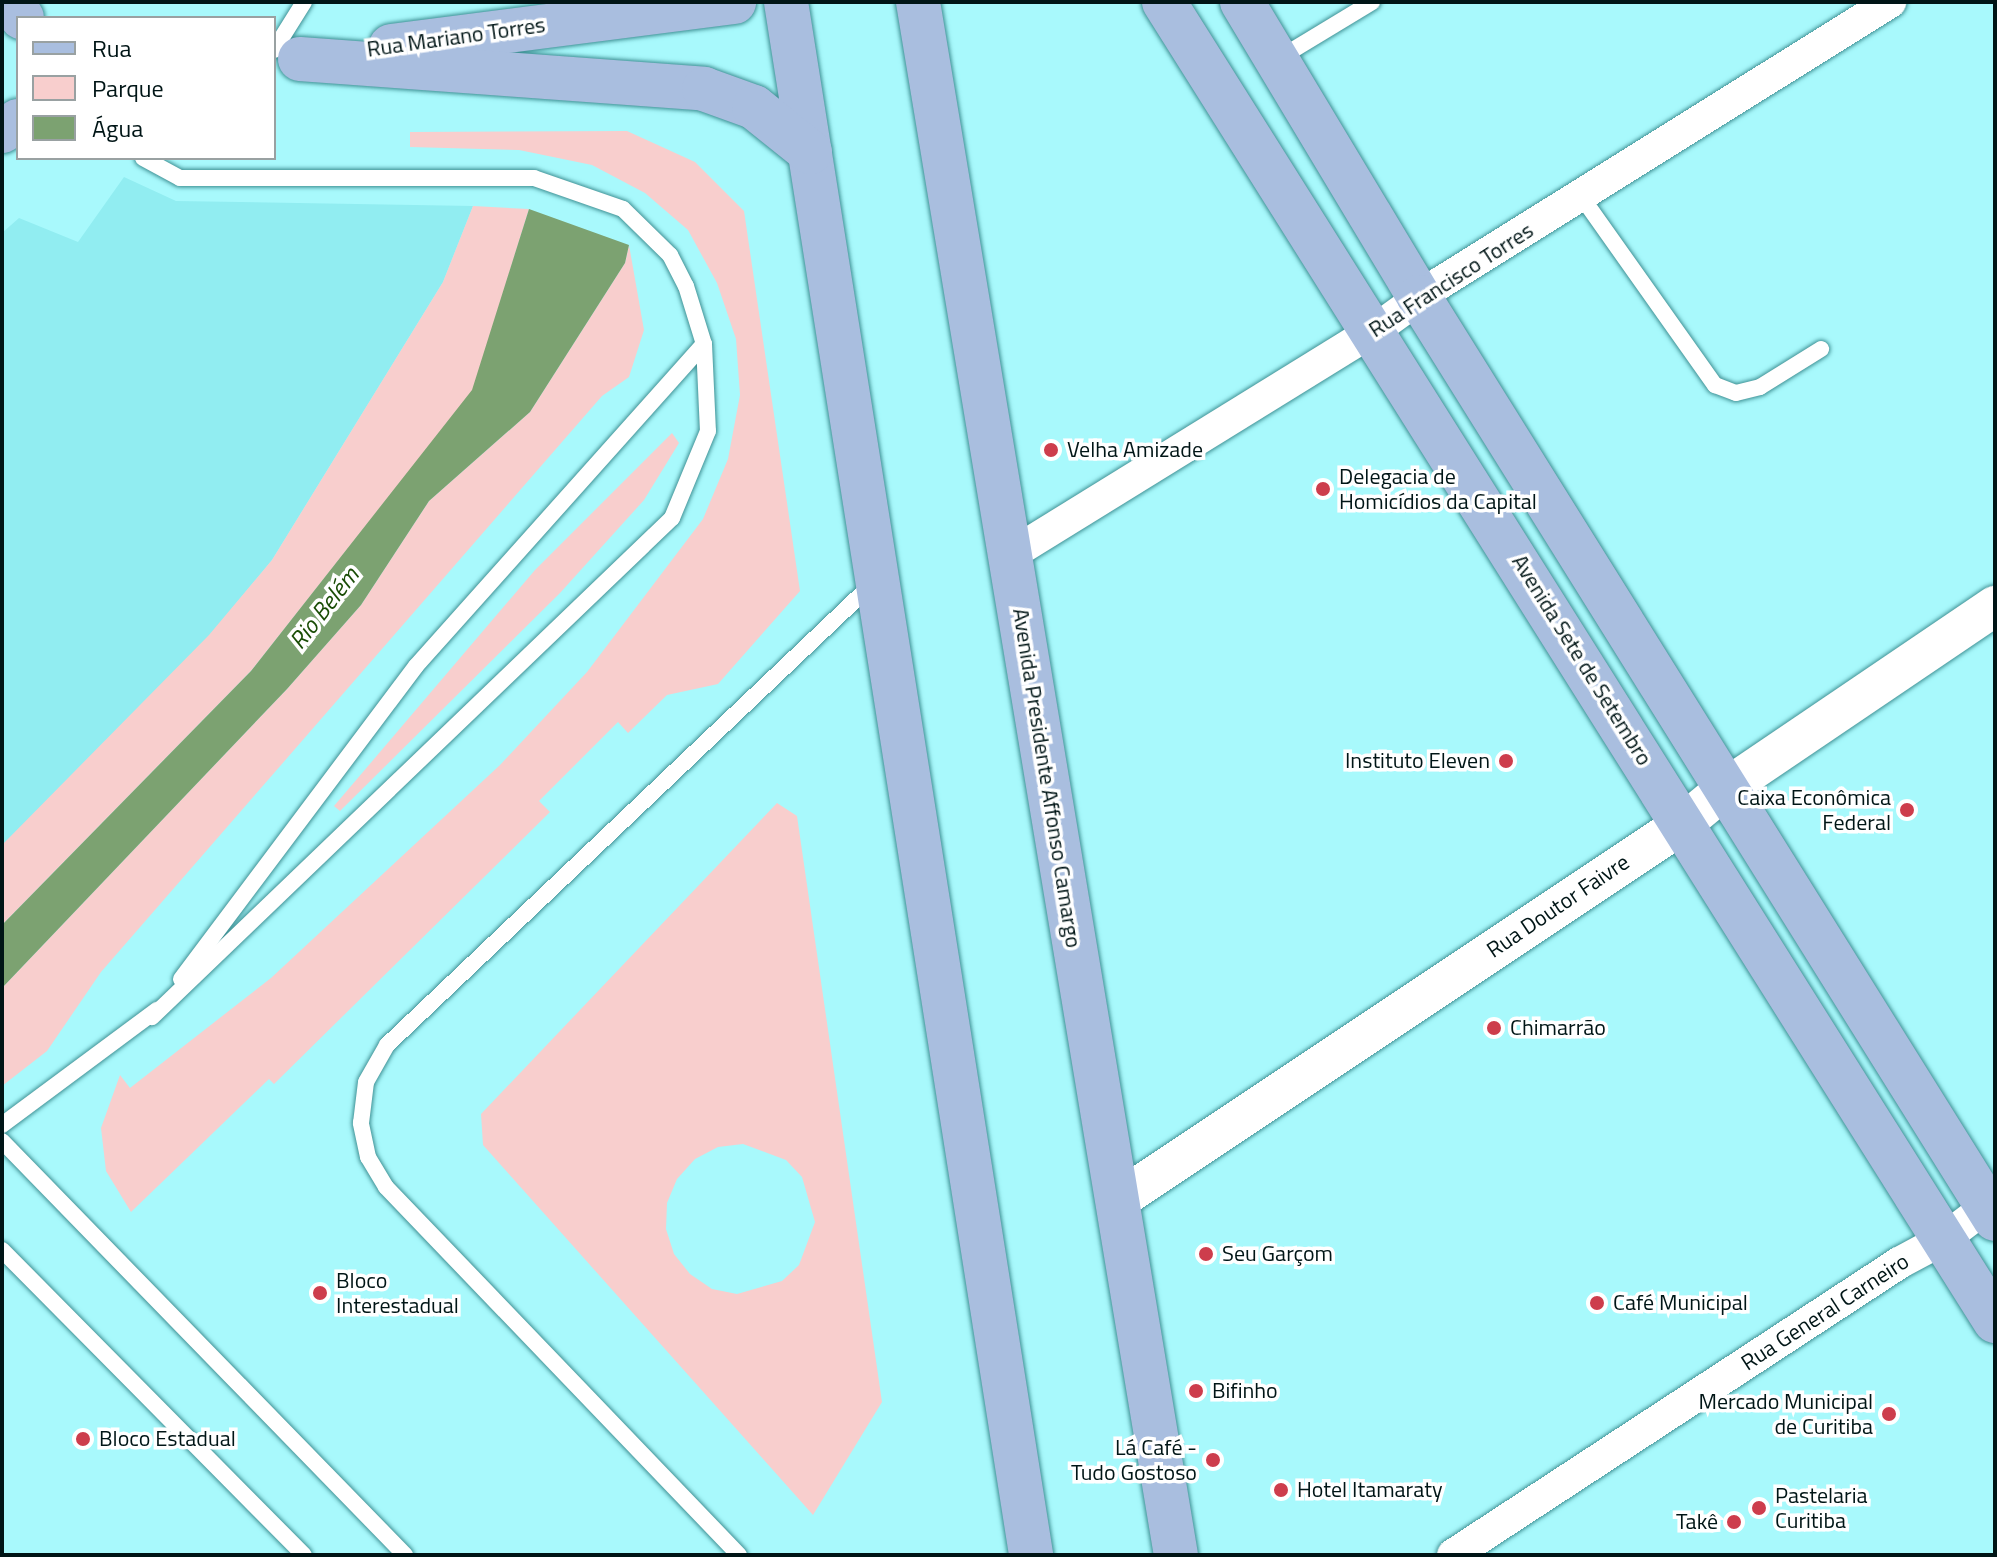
<!DOCTYPE html>
<html>
<head>
<meta charset="utf-8">
<style>
	body { margin:0 }
	#map { position:relative; width:1997px; height:1557px; overflow:hidden; background:#a8f9fc; font-family:"Titillium Web",sans-serif }
	div>[style] { position:absolute }
	.built>* { inset:0; background:#91edf1 }
	.green>* { inset:0; background:#f8cecd }
	.water>* { inset:0; background:#7ca271 }
	.roads { filter:drop-shadow(0 0 2px #409195) drop-shadow(0 0 2px #409195) }
	.service>* { height:16px; margin:-8px; padding:0 8px; transform-origin:8px; border-radius:8px; background:#fff }
	.minor>* { height:32px; margin:-16px; padding:0 16px; transform-origin:16px; border-radius:16px; background:#fff }
	.tertiary>* { height:40px; margin:-20px; padding:0 20px; transform-origin:20px; border-radius:20px; background:#fff }
	.primary>* { height:44px; margin:-22px; padding:0 22px; transform-origin:22px; border-radius:22px; background:#a9bedf }
	.dots>* { width:22px; height:22px; translate:-50% -50%; box-sizing:border-box; border:4px solid #fff; border-radius:50% }
	span { translate:-50% -50%; white-space:nowrap; text-align:center; line-height:1.15; -webkit-text-stroke:7px #fff; paint-order:stroke }
	.street-label { font-size:22px; color:#001516 }
	.poi-label { font-size:22px; color:#001516 }
	.left { translate:0 -50%; text-align:left }
	.right { translate:-100% -50%; text-align:right }
	.water-label { font-size:24px; color:#1a4d06; font-style:italic }
	.frame { position:absolute; inset:0; border:4px solid #001516; pointer-events:none }
	.legend { position:absolute; left:16px; top:16px; width:260px; height:144px; box-sizing:border-box; background:#fff; border:2px solid #99a1a2; margin:0; padding:10px 14px; list-style:none; font-size:24px; color:#001516 }
	.legend li { display:flex; align-items:center; gap:16px; height:40px }
	.legend b { width:40px; border:2px solid #99a1a2 }
</style>
</head>
<body>
<div id="map">
	<div class="built">
		<i style="clip-path:polygon(124px 177px,176px 201px,473px 206px,443px 282px,272px 560px,109px 757px,2px 863px,2px 233px,19px 218px,78px 242px)"></i>
	</div>
	<div class="green">
		<i style="clip-path:polygon(627px 131px,695px 162px,744px 211px,800px 591px,718px 684px,667px 695px,628px 733px,618px 722px,539px 801px,550px 812px,274px 1084px,269px 1079px,131px 1212px,106px 1171px,101px 1128px,120px 1075px,130px 1088px,271px 978px,500px 765px,587px 672px,703px 519px,728px 459px,740px 395px,736px 339px,717px 283px,688px 230px,645px 193px,592px 165px,519px 150px,410px 147px,410px 132px)"></i>
		<i style="clip-path:polygon(473px 206px,529px 209px,473px 390px,251px 671px,2px 925px,2px 845px,209px 635px,272px 560px,443px 282px)"></i>
		<i style="clip-path:polygon(629px 245px,644px 330px,629px 377px,602px 396px,101px 972px,47px 1051px,2px 1086px,2px 988px,287px 689px,361px 605px,429px 501px,530px 412px,625px 263px)"></i>
		<i style="clip-path:polygon(672px 433px,679px 443px,644px 500px,560px 593px,340px 811px,334px 806px,535px 570px)"></i>
		<i style="clip-path:polygon(evenodd,777px 803px,797px 816px,882px 1402px,813px 1515px,483px 1145px,481px 1114px,777px 803px,743px 1144px,786px 1160px,802px 1177px,815px 1222px,799px 1265px,782px 1281px,737px 1294px,712px 1289px,690px 1274px,674px 1254px,666px 1229px,667px 1203px,677px 1179px,695px 1159px,718px 1147px,743px 1144px)"></i>
	</div>
	<div class="water">
		<i style="clip-path:polygon(529px 209px,629px 245px,625px 263px,530px 412px,429px 501px,361px 605px,287px 689px,2px 988px,2px 925px,251px 671px,472px 390px)"></i>
	</div>
	<div class="roads">
		<div class="service">
			<i style="left:274px;top:50px;width:57px;rotate:-58deg"></i>
			<i style="left:1278px;top:59px;width:110px;rotate:-31.2deg"></i>
			<i style="left:143px;top:158px;width:42px;rotate:28.4deg"></i>
			<i style="left:180px;top:178px;width:354px"></i>
			<i style="left:534px;top:178px;width:94px;rotate:19.2deg"></i>
			<i style="left:623px;top:209px;width:66px;rotate:44.4deg"></i>
			<i style="left:670px;top:255px;width:35px;rotate:63deg"></i>
			<i style="left:686px;top:286px;width:61px;rotate:72.8deg"></i>
			<i style="left:704px;top:344px;width:87px;rotate:87.4deg"></i>
			<i style="left:708px;top:431px;width:94px;rotate:112.5deg"></i>
			<i style="left:672px;top:518px;width:721px;rotate:136.18deg"></i>
			<i style="left:1581px;top:196px;width:232px;rotate:54.7deg"></i>
			<i style="left:1715px;top:385px;width:22px;rotate:21deg"></i>
			<i style="left:1736px;top:393px;width:25px;rotate:-14deg"></i>
			<i style="left:1760px;top:387px;width:72px;rotate:-31.9deg"></i>
			<i style="left:181px;top:979px;width:391px;rotate:-53.1deg"></i>
			<i style="left:416px;top:666px;width:432px;rotate:-48.2deg"></i>
			<i style="left:2px;top:1125px;width:193px;rotate:-36.6deg"></i>
			<i style="left:2px;top:1141px;width:578px;rotate:45.77deg"></i>
			<i style="left:2px;top:1250px;width:429px;rotate:45.3deg"></i>
			<i style="left:739px;top:1555px;width:510px;rotate:-133.81deg"></i>
			<i style="left:386px;top:1187px;width:35px;rotate:-121deg"></i>
			<i style="left:368px;top:1157px;width:35px;rotate:-102deg"></i>
			<i style="left:361px;top:1123px;width:41px;rotate:-83deg"></i>
			<i style="left:366px;top:1082px;width:43px;rotate:-60.4deg"></i>
			<i style="left:387px;top:1045px;width:666px;rotate:-43.54deg"></i>
		</div>
		<div class="minor">
			<i style="left:1010px;top:555px;width:429px;rotate:-31.7deg"></i>
			<i style="left:1375px;top:330px;width:80px;rotate:-35.9deg"></i>
			<i style="left:1440px;top:283px;width:531px;rotate:-31.98deg"></i>
			<i style="left:1453px;top:1555px;width:533px;rotate:-33.21deg"></i>
			<i style="left:1899px;top:1263px;width:51px;rotate:-28.1deg"></i>
			<i style="left:1944px;top:1239px;width:64px;rotate:-37.4deg"></i>
		</div>
		<div class="tertiary">
			<i style="left:1117px;top:1201px;width:681px;rotate:-33.69deg"></i>
			<i style="left:1684px;top:823px;width:55px;rotate:-39.8deg"></i>
			<i style="left:1726px;top:788px;width:325px;rotate:-34.1deg"></i>
		</div>
		<div class="primary">
			<i style="left:11px;top:2px;width:19px;rotate:55deg"></i>
			<i style="left:786px;top:2px;width:1572px;rotate:81.03deg"></i>
			<i style="left:918px;top:2px;width:1574px;rotate:80.57deg"></i>
			<i style="left:1164px;top:2px;width:1559px;rotate:57.79deg"></i>
			<i style="left:1242px;top:2px;width:344px;rotate:59deg"></i>
			<i style="left:1419px;top:297px;width:1087px;rotate:58.01deg"></i>
			<i style="left:391px;top:46px;width:346px;rotate:-7.3deg"></i>
			<i style="left:300px;top:59px;width:405px;rotate:4.2deg"></i>
			<i style="left:704px;top:89px;width:53px;rotate:19.8deg"></i>
			<i style="left:754px;top:107px;width:72px;rotate:38.8deg"></i>
			<i style="left:2px;top:131px;width:19px;rotate:-32deg"></i>
		</div>
	</div>
	<div class="dots">
		<i style="left:1051px;top:450px;background:#cd3d4c"></i>
		<i style="left:1323px;top:489px;background:#cd3d4c"></i>
		<i style="left:1506px;top:761px;background:#cd3d4c"></i>
		<i style="left:1907px;top:810px;background:#cd3d4c"></i>
		<i style="left:1494px;top:1028px;background:#cd3d4c"></i>
		<i style="left:1206px;top:1254px;background:#cd3d4c"></i>
		<i style="left:320px;top:1293px;background:#cd3d4c"></i>
		<i style="left:1597px;top:1303px;background:#cd3d4c"></i>
		<i style="left:1196px;top:1391px;background:#cd3d4c"></i>
		<i style="left:1889px;top:1414px;background:#cd3d4c"></i>
		<i style="left:83px;top:1439px;background:#cd3d4c"></i>
		<i style="left:1213px;top:1460px;background:#cd3d4c"></i>
		<i style="left:1281px;top:1490px;background:#cd3d4c"></i>
		<i style="left:1759px;top:1508px;background:#cd3d4c"></i>
		<i style="left:1734px;top:1522px;background:#cd3d4c"></i>
	</div>
	<div class="street-label">
		<span style="left:456px;top:37px;rotate:-8deg">Rua Mariano Torres</span>
		<span style="left:1451px;top:280px;rotate:-33deg">Rua Francisco Torres</span>
		<span style="left:1582px;top:660px;rotate:58deg">Avenida Sete de Setembro</span>
		<span style="left:1047px;top:778px;rotate:81deg">Avenida Presidente Affonso Camargo</span>
		<span style="left:1558px;top:906px;rotate:-34deg">Rua Doutor Faivre</span>
		<span style="left:1825px;top:1312px;rotate:-33deg">Rua General Carneiro</span>
	</div>
	<div class="poi-label">
		<span class="left" style="left:1067px;top:450px">Velha Amizade</span>
		<span class="left" style="left:1339px;top:489px">Delegacia de<br>Homicídios da Capital</span>
		<span class="right" style="left:1490px;top:761px">Instituto Eleven</span>
		<span class="right" style="left:1891px;top:810px">Caixa Econômica<br>Federal</span>
		<span class="left" style="left:1510px;top:1028px">Chimarrão</span>
		<span class="left" style="left:1222px;top:1254px">Seu Garçom</span>
		<span class="left" style="left:336px;top:1293px">Bloco<br>Interestadual</span>
		<span class="left" style="left:1613px;top:1303px">Café Municipal</span>
		<span class="left" style="left:1212px;top:1391px">Bifinho</span>
		<span class="right" style="left:1873px;top:1414px">Mercado Municipal<br>de Curitiba</span>
		<span class="left" style="left:99px;top:1439px">Bloco Estadual</span>
		<span class="right" style="left:1197px;top:1460px">Lá Café -<br>Tudo Gostoso</span>
		<span class="left" style="left:1297px;top:1490px">Hotel Itamaraty</span>
		<span class="left" style="left:1775px;top:1508px">Pastelaria<br>Curitiba</span>
		<span class="right" style="left:1718px;top:1522px">Takê</span>
	</div>
	<div class="water-label">
		<span style="left:324px;top:608px;rotate:-52deg">Rio Belém</span>
	</div>
	<div class="frame"></div>
	<ul class="legend">
	<li><b style="height:10px;background:#a9bedf"></b>Rua</li>
	<li><b style="height:22px;background:#f8cecd"></b>Parque</li>
	<li><b style="height:22px;background:#7ca271"></b>Água</li>
	</ul>
</div>
</body>
</html>
